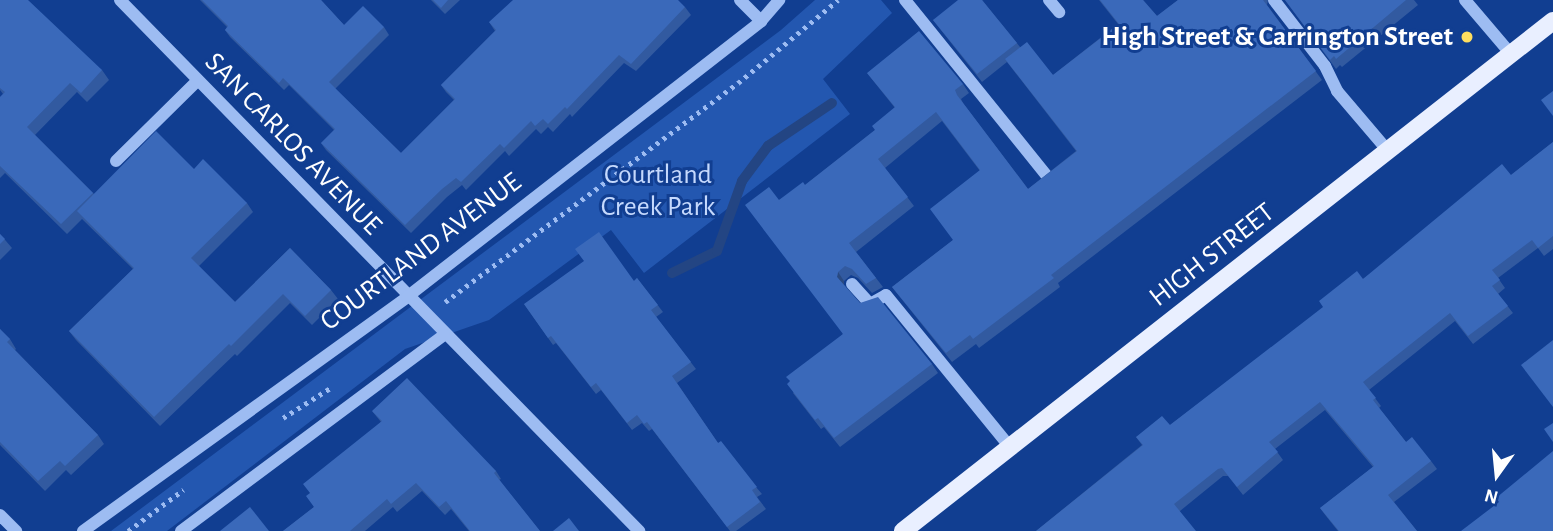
<!DOCTYPE html>
<html>
<head>
<meta charset="utf-8">
<style>
	body { margin:0 }
	#map { position:relative; width:1553px; height:531px; overflow:hidden; background:#113e91; font-family:"Alegreya Sans",sans-serif }
	div>[style] { position:absolute }
	.green>* { inset:0; background:#2357b0 }
	.stream>* { height:10px; margin:-5px; padding:0 5px; transform-origin:5px; border-radius:5px; background:#234583 }
	.path>* { height:4.5px; margin-top:-2.25px; transform-origin:0; background:repeating-linear-gradient(90deg,#9dbcf2 0 3.5px,transparent 0 8.5px) }
	.minor>* { height:12px; margin:-6px; padding:0 6px; transform-origin:6px; border-radius:6px; background:#9dbcf2 }
	.major>* { height:18px; margin:-9px; padding:0 9px; transform-origin:9px; border-radius:9px; background:#e9efff }
	.wall>* { inset:0; background:#325aa0 }
	.shaded-wall>* { inset:0; background:#294a82 }
	.building>* { inset:0; background:#3a69ba }
	.dots>* { width:19px; height:19px; translate:-50% -50%; box-sizing:border-box; border:4px solid #113e91; border-radius:50% }
	span { translate:-50% -50%; white-space:nowrap; text-align:center; line-height:1.15; -webkit-text-stroke:6px #113e91; paint-order:stroke }
	.poi-label { font-size:28px; color:#fff; font-weight:700 }
	.right { translate:-100% -50%; text-align:right }
	.street-label { font-size:28px; color:#fff }
	.park-label { font-size:28px; color:#c5d9fd }
	.north { position:absolute; left:1462px; top:440px; width:70px; height:70px; -webkit-text-stroke:5px #113e91; paint-order:stroke; rotate:195deg; font-size:19px; font-weight:700; line-height:28px; text-align:center; color:#fff }
	.north::after { content:''; display:block; margin:auto; width:24px; height:32px; background:#fff; clip-path:polygon(50% 0,100% 100%,50% 72%,0 100%) }
</style>
</head>
<body>
<div id="map">
	<div class="green">
		<i style="clip-path:polygon(815px 0,881px 0,892px 13px,823px 79px,850px 114px,644px 273px,611px 230px,489px 320px,405px 349px,167px 531px,111px 531px,781px 30px)"></i>
	</div>
	<div class="stream">
		<i style="left:672px;top:273px;width:50px;rotate:-26.1deg"></i>
		<i style="left:717px;top:251px;width:74px;rotate:-70.3deg"></i>
		<i style="left:742px;top:181px;width:44px;rotate:-53.4deg"></i>
		<i style="left:768px;top:146px;width:77px;rotate:-33.9deg"></i>
	</div>
	<div class="path">
		<i style="left:445px;top:302px;width:366px;rotate:-36.8deg"></i>
		<i style="left:738px;top:83px;width:130px;rotate:-39.7deg"></i>
		<i style="left:283px;top:418px;width:58px;rotate:-32.3deg"></i>
		<i style="left:128px;top:531px;width:69px;rotate:-36.7deg"></i>
	</div>
	<div class="minor">
		<i style="left:120px;top:0;width:743px;rotate:45.65deg"></i>
		<i style="left:740px;top:0;width:30px;rotate:45deg"></i>
		<i style="left:905px;top:0;width:228px;rotate:51.1deg"></i>
		<i style="left:1049px;top:0;width:16px;rotate:50deg"></i>
		<i style="left:1274px;top:0;width:83px;rotate:52.3deg"></i>
		<i style="left:1325px;top:66px;width:28px;rotate:64deg"></i>
		<i style="left:1337px;top:91px;width:79px;rotate:49.6deg"></i>
		<i style="left:1465px;top:0;width:71px;rotate:49.6deg"></i>
		<i style="left:116px;top:161px;width:115px;rotate:-44.6deg"></i>
		<i style="left:852px;top:284px;width:27px;rotate:48deg"></i>
		<i style="left:870px;top:304px;width:18px;rotate:-29deg"></i>
		<i style="left:886px;top:295px;width:196px;rotate:50.8deg"></i>
		<i style="left:0;top:515px;width:23px;rotate:45deg"></i>
		<i style="left:83px;top:531px;width:400px;rotate:-35.8deg"></i>
		<i style="left:407px;top:297px;width:449px;rotate:-37.9deg"></i>
		<i style="left:761px;top:21px;width:28px;rotate:-49deg"></i>
		<i style="left:181px;top:531px;width:328px;rotate:-36.7deg"></i>
	</div>
	<div class="major">
		<i style="left:903px;top:531px;width:826px;rotate:-38.12deg"></i>
	</div>
	<div class="wall">
		<i style="clip-path:polygon(0 0,102px 70px,109px 80px,87px 102px,77px 92px,35px 135px,94px 194px,194px 169px,247px 203px,253px 212px,199px 266px,235px 302px,290px 248px,331px 290px,338px 299px,312px 325px,290px 303px,237px 356px,235px 354px,160px 426px,76px 340px,69px 331px,133px 269px,82px 219px,67px 234px,5px 173px,0 178px,0 97px,3px 94px,0 90px)"></i>
		<i style="clip-path:polygon(200px 0,321px 0,344px 25px,384px 27px,389px 35px,335px 89px,401px 153px,454px 100px,446px 92px,441px 85px,495px 31px,489px 22px,685px 7px,691px 15px,636px 71px,624px 63px,572px 117px,570px 114px,553px 132px,548px 127px,541px 134px,536px 129px,509px 156px,505px 151px,466px 190px,462px 185px,447px 197px,411px 233px,326px 150px,321px 143px,334px 130px,289px 85px,284px 90px,230px 37px,225px 30px,227px 27px)"></i>
		<i style="clip-path:polygon(431px 0,460px 0,445px 14px)"></i>
		<i style="clip-path:polygon(982px 0,1020px 47px,1053px 75px,1118px 24px,1099px 0,1143px 0,1157px 16px,1178px 0,1268px 0,1267px 5px,1322px 80px,1058px 283px,1060px 287px,979px 348px,976px 344px,952px 362px,892px 287px,953px 240px,980px 171px,942px 121px,885px 168px,914px 206px,856px 252px,883px 287px,872px 293px,858px 278px,851px 275px,844px 281px,844px 285px,860px 303px,932px 364px,938px 373px,840px 447px,824px 427px,821px 429px,793px 393px,843px 334px,779px 200px,805px 185px,875px 130px,895px 108px,867px 73px,963px 84px,969px 93px,961px 99px,963px 103px,1028px 189px,1076px 151px,1007px 62px,982px 82px,933px 20px)"></i>
		<i style="clip-path:polygon(1285px 0,1414px 0,1418px 5px,1342px 67px,1340px 65px,1336px 69px)"></i>
		<i style="clip-path:polygon(1553px 142px,1553px 249px,1544px 256px,1538px 248px,1498px 278px,1505px 288px,1498px 294px,1513px 313px,1473px 344px,1455px 321px,1369px 390px,1381px 406px,1379px 408px,1406px 442px,1431px 461px,1437px 469px,1394px 502px,1417px 531px,1338px 531px,1326px 516px,1320px 508px,1373px 467px,1325px 410px,1275px 449px,1283px 460px,1243px 495px,1228px 476px,1223px 476px,1180px 511px,1036px 531px,1142px 445px,1136px 437px,1170px 425px,1363px 279px,1511px 175px)"></i>
		<i style="clip-path:polygon(0 234px,12px 248px,0 260px)"></i>
		<i style="clip-path:polygon(637px 278px,663px 312px,656px 317px,696px 369px,677px 383px,718px 443px,762px 494px,757px 497px,766px 509px,736px 531px,730px 531px,652px 429px,649px 431px,642px 423px,632px 430px,601px 390px,596px 394px,556px 343px,553px 345px,524px 304px,634px 281px)"></i>
		<i style="clip-path:polygon(0 329px,10px 339px,16px 349px,15px 350px,98px 435px,104px 444px,71px 475px,66px 470px,45px 491px,0 445px)"></i>
		<i style="clip-path:polygon(372px 411px,496px 471px,501px 479px,499px 480px,540px 531px,469px 531px,451px 509px,445px 515px,422px 491px,397px 512px,393px 507px,365px 531px,283px 531px,314px 507px,310px 493px,381px 422px)"></i>
	</div>
	<div class="shaded-wall">
		<i style="clip-path:polygon(838px 272px,844px 281px,844px 286px,837px 277px)"></i>
	</div>
	<div class="building">
		<i style="clip-path:polygon(0 0,28px 0,102px 70px,81px 93px,70px 83px,27px 127px,93px 193px,61px 224px,0 166px,0 97px,5px 92px,0 88px)"></i>
		<i style="clip-path:polygon(202px 0,321px 0,344px 25px,363px 6px,384px 27px,329px 82px,401px 153px,455px 99px,441px 85px,496px 30px,489px 22px,513px 0,678px 0,685px 7px,631px 64px,619px 55px,567px 109px,565px 107px,548px 124px,543px 119px,535px 126px,531px 121px,504px 148px,500px 144px,461px 182px,456px 178px,442px 189px,405px 225px,321px 143px,335px 129px,283px 78px,279px 83px,225px 30px,228px 26px)"></i>
		<i style="clip-path:polygon(433px 0,448px 0,441px 8px)"></i>
		<i style="clip-path:polygon(958px 0,982px 0,1017px 43px,977px 74px,933px 20px)"></i>
		<i style="clip-path:polygon(1100px 0,1143px 0,1157px 16px,1178px 0,1263px 0,1316px 71px,1051px 275px,1054px 278px,973px 339px,970px 335px,946px 353px,892px 287px,953px 240px,930px 209px,980px 170px,936px 112px,878px 159px,908px 197px,849px 243px,876px 278px,866px 284px,852px 269px,845px 266px,838px 272px,837px 277px,860px 303px,878px 297px,932px 364px,834px 438px,818px 418px,815px 420px,787px 384px,790px 381px,786px 377px,843px 334px,745px 205px,769px 187px,779px 200px,803px 182px,805px 185px,875px 130px,872px 126px,895px 107px,867px 73px,919px 31px,963px 84px,955px 90px,957px 95px,1028px 189px,1077px 151px,1005px 59px,1027px 42px,1053px 75px,1119px 24px)"></i>
		<i style="clip-path:polygon(1285px 0,1406px 0,1336px 59px,1334px 56px,1330px 60px)"></i>
		<i style="clip-path:polygon(1553px 91px,1553px 116px,1541px 100px)"></i>
		<i style="clip-path:polygon(156px 131px,194px 169px,203px 159px,247px 203px,191px 258px,235px 302px,290px 248px,331px 290px,305px 316px,283px 294px,231px 346px,229px 344px,154px 417px,69px 331px,134px 268px,77px 211px)"></i>
		<i style="clip-path:polygon(1553px 142px,1553px 236px,1538px 248px,1532px 240px,1492px 270px,1500px 280px,1492px 286px,1508px 306px,1468px 336px,1450px 313px,1363px 382px,1376px 398px,1373px 400px,1406px 442px,1412px 437px,1431px 461px,1388px 495px,1417px 531px,1339px 531px,1320px 508px,1374px 466px,1320px 402px,1269px 442px,1278px 452px,1237px 487px,1222px 468px,1218px 469px,1174px 504px,1196px 531px,1036px 531px,1143px 445px,1136px 437px,1162px 416px,1170px 425px,1323px 307px,1319px 301px,1357px 271px,1363px 279px,1502px 164px,1511px 175px)"></i>
		<i style="clip-path:polygon(599px 232px,634px 281px,637px 278px,658px 305px,651px 310px,691px 362px,672px 376px,718px 443px,721px 441px,757px 487px,752px 490px,760px 502px,727px 527px,647px 422px,644px 424px,637px 415px,627px 423px,596px 383px,591px 387px,551px 336px,548px 338px,524px 304px,584px 261px,575px 249px)"></i>
		<i style="clip-path:polygon(0 234px,5px 239px,0 244px)"></i>
		<i style="clip-path:polygon(0 329px,10px 339px,7px 342px,98px 435px,65px 466px,60px 461px,38px 481px,0 442px)"></i>
		<i style="clip-path:polygon(1553px 340px,1553px 407px,1521px 365px)"></i>
		<i style="clip-path:polygon(407px 378px,496px 471px,494px 473px,540px 531px,470px 531px,446px 501px,439px 507px,416px 483px,391px 504px,387px 499px,350px 531px,283px 531px,314px 507px,306px 496px,310px 493px,303px 484px,382px 421px,372px 411px)"></i>
		<i style="clip-path:polygon(1553px 423px,1553px 442px,1544px 429px)"></i>
		<i style="clip-path:polygon(1553px 451px,1553px 531px,1461px 531px,1499px 502px,1496px 498px)"></i>
		<i style="clip-path:polygon(250px 507px,269px 531px,220px 531px)"></i>
		<i style="clip-path:polygon(569px 518px,579px 531px,553px 531px)"></i>
	</div>
	<div class="dots">
		<i style="left:1467px;top:37px;background:#ffde5f"></i>
	</div>
	<div class="poi-label">
		<span class="right" style="left:1453px;top:37px">High Street &amp; Carrington Street</span>
	</div>
	<div class="street-label">
		<span style="left:293px;top:144px;rotate:46deg">SAN CARLOS AVENUE</span>
		<span style="left:421px;top:252px;rotate:-37deg">COURTLAND AVENUE</span>
		<span style="left:1212px;top:255px;rotate:-38deg">HIGH STREET</span>
	</div>
	<div class="park-label">
		<span style="left:658px;top:191px">Courtland<br>Creek Park</span>
	</div>
	<div class="north">N</div>
</div>
</body>
</html>
